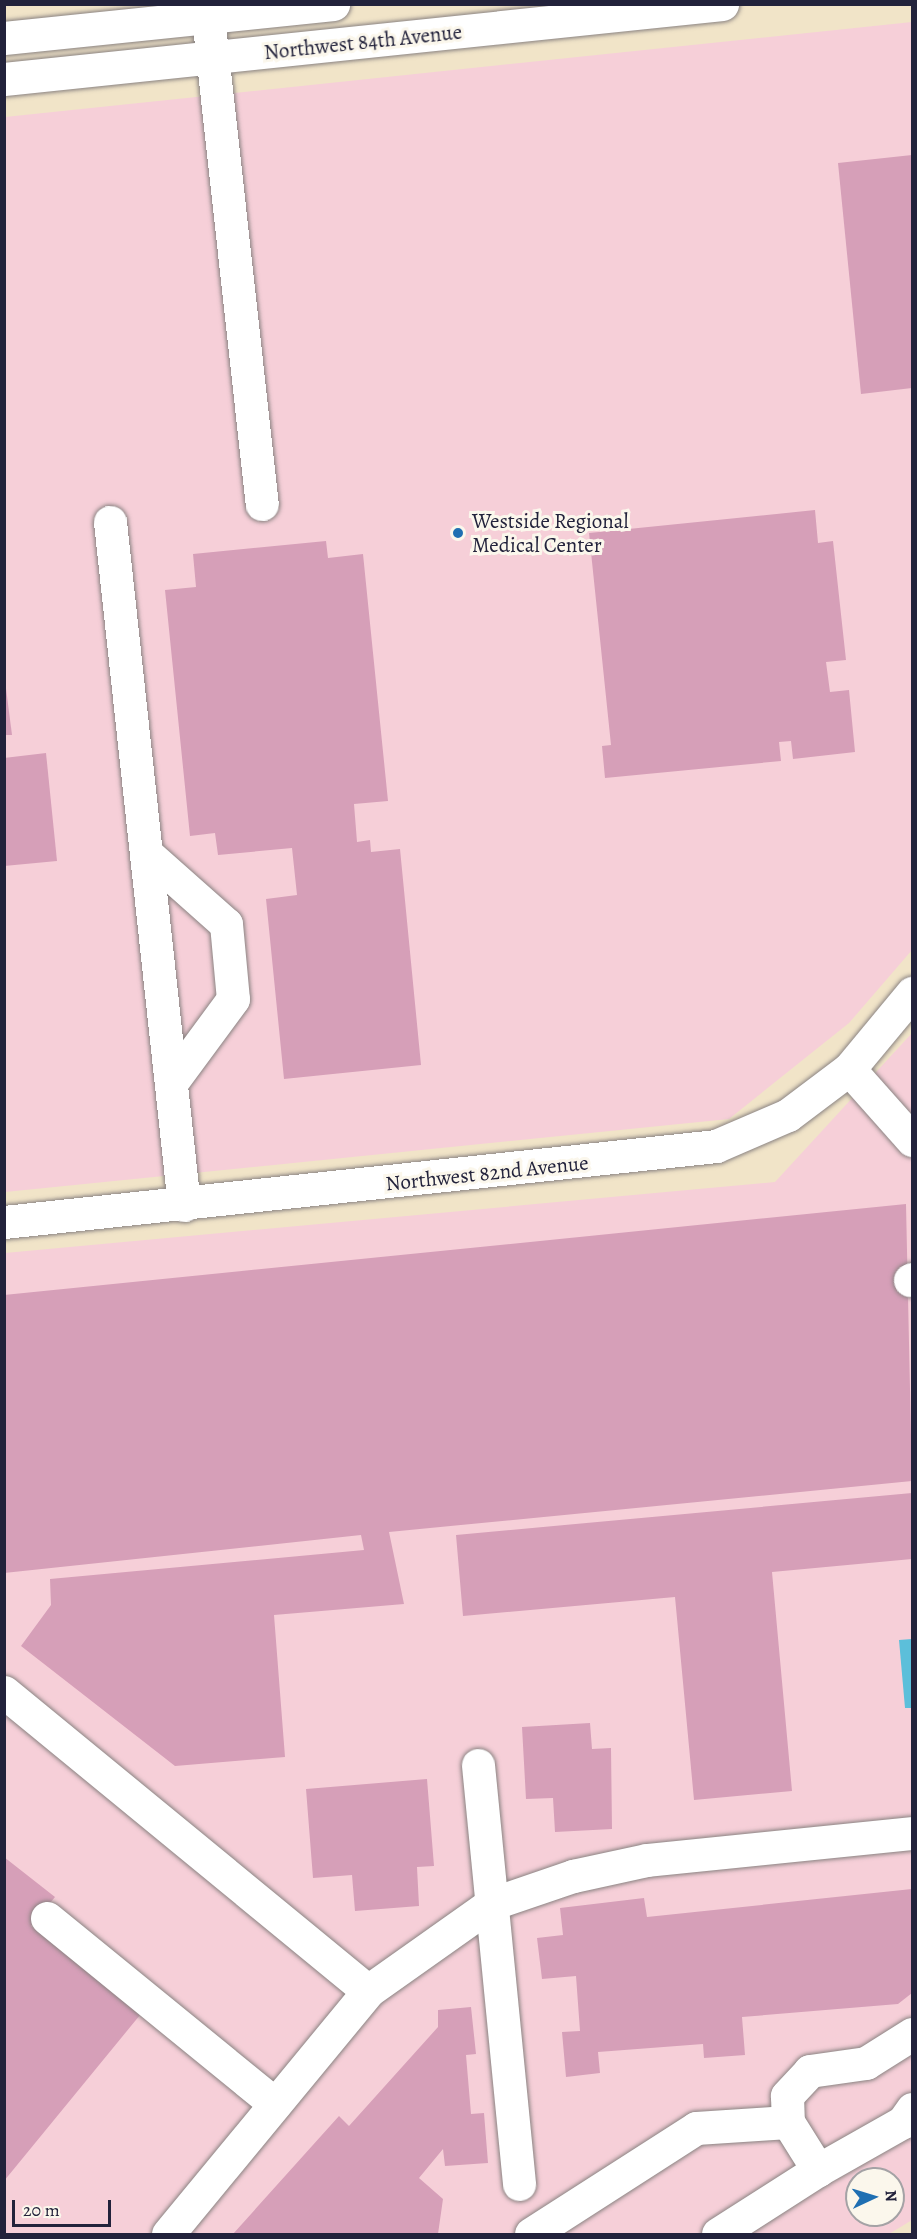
<!DOCTYPE html>
<html>
<head>
<meta charset="utf-8">
<style>
	body { margin:0 }
	#map { position:relative; width:917px; height:2239px; overflow:hidden; background:#f1e4c8; font-family:Alegreya,serif }
	div>[style] { position:absolute }
	.built>* { inset:0; background:#f6cfd8 }
	.water>* { inset:0; background:#5cbfda }
	.building>* { inset:0; background:#d69fb8 }
	.roads { filter:drop-shadow(0 0 2px #8a8382) drop-shadow(0 0 2px #8a8382) }
	.minor>* { height:33px; margin:-16.5px; padding:0 16.5px; transform-origin:16.5px; border-radius:16.5px; background:#fff }
	.dots>* { width:16px; height:16px; translate:-50% -50%; box-sizing:border-box; border:3px solid #fbf7ec; border-radius:50% }
	span { translate:-50% -50%; white-space:nowrap; text-align:center; line-height:1.15; -webkit-text-stroke:6px #fbf7ec; paint-order:stroke }
	.street-label { font-size:21px; color:#22223b }
	.poi-label { font-size:21px; color:#22223b }
	.left { translate:0 -50%; text-align:left }
	.frame { position:absolute; inset:0; border:6px solid #22223b; pointer-events:none }
	.north { position:absolute; left:845px; top:2167px; width:60px; height:60px; box-sizing:border-box; background:#fbf7ec; border:2px solid #a4a2a5; border-radius:50%; rotate:86deg; font-size:16px; font-weight:700; line-height:24px; text-align:center; color:#22223b }
	.north::after { content:''; display:block; margin:auto; width:21px; height:27px; background:#1f6fb2; clip-path:polygon(50% 0,100% 100%,50% 72%,0 100%) }
	.scale { position:absolute; left:12px; top:2200px; width:99px; height:27px; box-sizing:border-box; border:3px solid #22223b; border-top:0; padding-left:8px; font-size:18px; line-height:21px; white-space:nowrap; color:#22223b; -webkit-text-stroke:4px #fbf7ec; paint-order:stroke }
</style>
</head>
<body>
<div id="map">
	<div class="built">
		<i style="clip-path:polygon(912px 22px,912px 950px,849px 1023px,729px 1119px,5px 1192px,5px 117px)"></i>
		<i style="clip-path:polygon(evenodd,912px 1033px,912px 2220px,889px 2234px,5px 2234px,5px 1253px,775px 1182px,912px 1033px,857px 2179px,893px 2179px,893px 2215px,857px 2215px,857px 2179px)"></i>
	</div>
	<div class="water">
		<i style="clip-path:polygon(912px 1639px,912px 1708px,905px 1708px,899px 1640px)"></i>
	</div>
	<div class="building">
		<i style="clip-path:polygon(912px 155px,912px 388px,861px 394px,838px 163px)"></i>
		<i style="clip-path:polygon(815px 510px,818px 543px,833px 541px,846px 660px,826px 662px,830px 692px,849px 690px,855px 752px,793px 759px,791px 741px,779px 742px,781px 761px,605px 778px,602px 746px,611px 745px,589px 533px)"></i>
		<i style="clip-path:polygon(326px 541px,328px 558px,363px 554px,388px 801px,354px 804px,357px 842px,370px 840px,371px 852px,400px 849px,421px 1065px,284px 1079px,266px 899px,297px 895px,292px 848px,218px 855px,215px 833px,190px 836px,165px 590px,196px 587px,193px 554px)"></i>
		<i style="clip-path:polygon(4px 673px,12px 735px,4px 735px)"></i>
		<i style="clip-path:polygon(46px 753px,57px 861px,4px 866px,4px 758px)"></i>
		<i style="clip-path:polygon(906px 1204px,912px 1481px,389px 1532px,404px 1604px,274px 1615px,285px 1757px,175px 1766px,21px 1646px,51px 1605px,50px 1579px,364px 1550px,361px 1535px,4px 1573px,4px 1295px)"></i>
		<i style="clip-path:polygon(912px 1493px,912px 1559px,772px 1572px,792px 1791px,694px 1800px,675px 1597px,463px 1616px,456px 1535px)"></i>
		<i style="clip-path:polygon(590px 1723px,592px 1749px,611px 1748px,612px 1829px,555px 1832px,553px 1798px,526px 1799px,522px 1727px)"></i>
		<i style="clip-path:polygon(427px 1779px,434px 1866px,417px 1867px,419px 1906px,355px 1911px,352px 1875px,313px 1878px,306px 1789px)"></i>
		<i style="clip-path:polygon(4px 1857px,55px 1897px,31px 1926px,140px 2015px,4px 2181px)"></i>
		<i style="clip-path:polygon(912px 1889px,912px 1993px,898px 2004px,742px 2017px,745px 2055px,704px 2058px,703px 2044px,598px 2052px,600px 2073px,566px 2077px,562px 2032px,580px 2031px,576px 1976px,542px 1979px,537px 1938px,563px 1935px,560px 1908px,644px 1898px,647px 1917px)"></i>
		<i style="clip-path:polygon(471px 2007px,476px 2054px,466px 2055px,471px 2114px,484px 2113px,488px 2163px,445px 2166px,443px 2149px,419px 2178px,443px 2199px,438px 2234px,233px 2234px,339px 2116px,349px 2126px,438px 2027px,438px 2010px)"></i>
	</div>
	<div class="roads">
		<div class="minor">
			<i style="left:208px;top:17px;width:490px;rotate:83.7deg"></i>
			<i style="left:4px;top:38px;width:331px;rotate:-5.9deg"></i>
			<i style="left:4px;top:79px;width:722px;rotate:-5.96deg"></i>
			<i style="left:110px;top:522px;width:687px;rotate:83.82deg"></i>
			<i style="left:146px;top:853px;width:107px;rotate:41.6deg"></i>
			<i style="left:226px;top:924px;width:75px;rotate:84.7deg"></i>
			<i style="left:233px;top:999px;width:104px;rotate:126.4deg"></i>
			<i style="left:849px;top:1069px;width:95px;rotate:48.4deg"></i>
			<i style="left:4px;top:1222px;width:716px;rotate:-6.09deg"></i>
			<i style="left:716px;top:1146px;width:78px;rotate:-23.3deg"></i>
			<i style="left:788px;top:1115px;width:76px;rotate:-37deg"></i>
			<i style="left:849px;top:1069px;width:99px;rotate:-50.3deg"></i>
			<i style="left:910px;top:1280px;width:2px;rotate:-27deg"></i>
			<i style="left:4px;top:1692px;width:471px;rotate:39.4deg"></i>
			<i style="left:478px;top:1765px;width:421px;rotate:84.4deg"></i>
			<i style="left:47px;top:1918px;width:294px;rotate:39.2deg"></i>
			<i style="left:912px;top:2034px;width:54px;rotate:147.8deg"></i>
			<i style="left:866px;top:2063px;width:57px;rotate:171.9deg"></i>
			<i style="left:810px;top:2071px;width:34px;rotate:133deg"></i>
			<i style="left:787px;top:2096px;width:26px;rotate:88deg"></i>
			<i style="left:788px;top:2122px;width:57px;rotate:58deg"></i>
			<i style="left:818px;top:2170px;width:98px;rotate:-29.5deg"></i>
			<i style="left:903px;top:2122px;width:16px;rotate:-55deg"></i>
			<i style="left:168px;top:2234px;width:315px;rotate:-50.5deg"></i>
			<i style="left:368px;top:1991px;width:151px;rotate:-35.3deg"></i>
			<i style="left:491px;top:1904px;width:87px;rotate:-18.9deg"></i>
			<i style="left:573px;top:1876px;width:76px;rotate:-12.2deg"></i>
			<i style="left:647px;top:1860px;width:266px;rotate:-5.8deg"></i>
			<i style="left:531px;top:2234px;width:196px;rotate:-32.7deg"></i>
			<i style="left:696px;top:2128px;width:92px;rotate:-3.7deg"></i>
			<i style="left:718px;top:2234px;width:119px;rotate:-32.6deg"></i>
		</div>
	</div>
	<div class="dots">
		<i style="left:458px;top:533px;background:#1f6fb2"></i>
	</div>
	<div class="street-label">
		<span style="left:363px;top:42px;rotate:-6deg">Northwest 84th Avenue</span>
		<span style="left:487px;top:1173px;rotate:-6deg">Northwest 82nd Avenue</span>
	</div>
	<div class="poi-label">
		<span class="left" style="left:472px;top:533px">Westside Regional<br>Medical Center</span>
	</div>
	<div class="frame"></div>
	<div class="north">N</div>
	<div class="scale">20 m</div>
</div>
</body>
</html>
